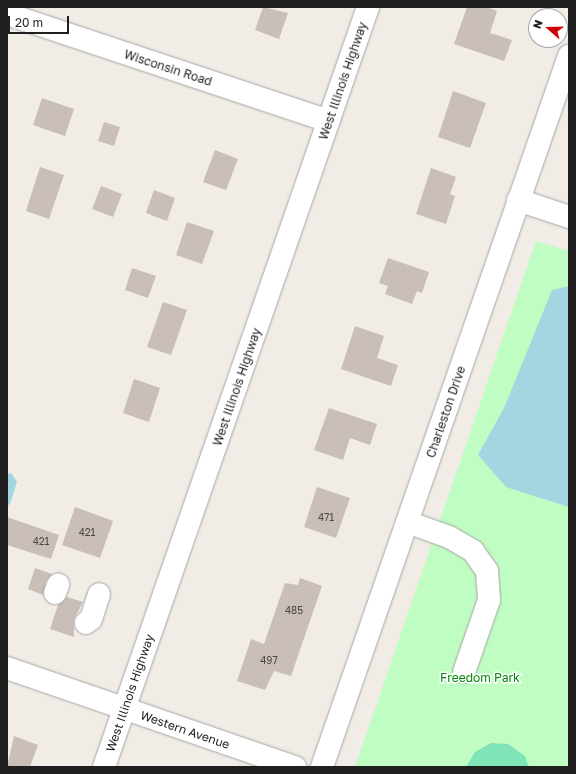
<!DOCTYPE html>
<html>
<head>
<meta charset="utf-8">
<style>
	body { margin:0 }
	#map { position:relative; width:576px; height:774px; overflow:hidden; background:#f1ece5; font-family:"Golos Text",sans-serif }
	div>[style] { position:absolute }
	.park>* { inset:0; background:#c0fdc2 }
	.pitch>* { inset:0; background:#7fe4b8 }
	.water>* { inset:0; background:#a3d6e1 }
	.building>* { inset:0; background:#c9beb8 }
	.roads { filter:drop-shadow(0 0 1px #a6a6a6) drop-shadow(0 0 1px #a6a6a6) }
	.minor>* { height:22px; margin:-11px; padding:0 11px; transform-origin:11px; border-radius:11px; background:#fff }
	span { translate:-50% -50%; white-space:nowrap; text-align:center; line-height:1.15; -webkit-text-stroke:3px #fff; paint-order:stroke }
	.number-label { font-size:10px; color:#4a4745 }
	.number-label span { -webkit-text-stroke-width:0 }
	.street-label { font-size:12px; color:#1f1f1f }
	.park-label { font-size:12px; color:#058609 }
	.frame { position:absolute; inset:0; border:8px solid #1f1f1f; pointer-events:none }
	.north { position:absolute; left:528px; top:8px; width:40px; height:40px; box-sizing:border-box; background:#fff; border:1px solid #a5a5a5; border-radius:50%; rotate:290deg; font-size:11px; font-weight:700; line-height:16px; text-align:center; color:#1f1f1f }
	.north::after { content:''; display:block; margin:auto; width:14px; height:18px; background:#cf000a; clip-path:polygon(50% 0,100% 100%,50% 72%,0 100%) }
	.scale { position:absolute; left:8px; top:16px; width:61px; height:18px; box-sizing:border-box; border:2px solid #1f1f1f; border-top:0; padding-left:5px; font-size:12px; line-height:14px; white-space:nowrap; color:#1f1f1f; -webkit-text-stroke:3px #fff; paint-order:stroke }
</style>
</head>
<body>
<div id="map">
	<div class="park">
		<i style="clip-path:polygon(536px 241px,569px 251px,569px 767px,355px 767px)"></i>
	</div>
	<div class="pitch">
		<i style="clip-path:polygon(491px 743px,508px 744px,525px 756px,529px 767px,466px 767px,475px 752px)"></i>
	</div>
	<div class="water">
		<i style="clip-path:polygon(569px 286px,569px 507px,506px 487px,478px 455px,504px 408px,552px 290px)"></i>
		<i style="clip-path:polygon(11px 473px,17px 482px,10px 504px,7px 506px,7px 474px)"></i>
	</div>
	<div class="building">
		<i style="clip-path:polygon(263px 7px,288px 13px,279px 39px,255px 30px)"></i>
		<i style="clip-path:polygon(467px 7px,486px 7px,497px 11px,490px 33px,512px 40px,504px 61px,454px 44px)"></i>
		<i style="clip-path:polygon(453px 91px,486px 103px,470px 148px,438px 137px)"></i>
		<i style="clip-path:polygon(42px 98px,74px 109px,65px 136px,33px 125px)"></i>
		<i style="clip-path:polygon(104px 122px,120px 127px,114px 146px,98px 141px)"></i>
		<i style="clip-path:polygon(215px 150px,238px 159px,226px 190px,203px 182px)"></i>
		<i style="clip-path:polygon(40px 167px,64px 175px,49px 219px,26px 211px)"></i>
		<i style="clip-path:polygon(431px 168px,456px 177px,450px 194px,455px 196px,446px 224px,416px 214px)"></i>
		<i style="clip-path:polygon(101px 186px,122px 194px,113px 217px,92px 209px)"></i>
		<i style="clip-path:polygon(154px 190px,175px 198px,167px 221px,146px 213px)"></i>
		<i style="clip-path:polygon(187px 222px,214px 231px,202px 264px,176px 255px)"></i>
		<i style="clip-path:polygon(388px 258px,429px 272px,422px 293px,417px 291px,412px 304px,385px 294px,388px 286px,379px 283px)"></i>
		<i style="clip-path:polygon(132px 268px,156px 276px,148px 298px,125px 290px)"></i>
		<i style="clip-path:polygon(163px 302px,187px 310px,171px 355px,147px 347px)"></i>
		<i style="clip-path:polygon(355px 326px,384px 336px,377px 358px,398px 365px,391px 386px,341px 369px)"></i>
		<i style="clip-path:polygon(134px 379px,160px 388px,149px 422px,123px 413px)"></i>
		<i style="clip-path:polygon(329px 408px,377px 424px,370px 445px,350px 438px,343px 460px,314px 450px)"></i>
		<i style="clip-path:polygon(317px 487px,350px 498px,336px 538px,304px 527px)"></i>
		<i style="clip-path:polygon(75px 507px,113px 521px,100px 558px,62px 545px)"></i>
		<i style="clip-path:polygon(7px 517px,59px 535px,51px 559px,7px 545px)"></i>
		<i style="clip-path:polygon(35px 568px,52px 574px,46px 581px,43px 595px,28px 589px)"></i>
		<i style="clip-path:polygon(300px 578px,322px 586px,291px 676px,274px 671px,265px 690px,237px 681px,251px 639px,264px 644px,285px 583px,298px 585px)"></i>
		<i style="clip-path:polygon(67px 597px,83px 602px,74px 619px,74px 637px,50px 629px,58px 605px)"></i>
		<i style="clip-path:polygon(14px 736px,38px 745px,30px 767px,7px 767px)"></i>
	</div>
	<div class="roads">
		<div class="minor">
			<i style="left:7px;top:14px;width:339px;rotate:18.4deg"></i>
			<i style="left:518px;top:200px;width:54px;rotate:18.4deg"></i>
			<i style="left:407px;top:522px;width:45px;rotate:19.7deg"></i>
			<i style="left:449px;top:537px;width:28px;rotate:30deg"></i>
			<i style="left:473px;top:551px;width:24px;rotate:55deg"></i>
			<i style="left:487px;top:571px;width:29px;rotate:86deg"></i>
			<i style="left:489px;top:600px;width:76px;rotate:109.1deg"></i>
			<i style="left:55px;top:593px;width:9px;rotate:-69deg"></i>
			<i style="left:86px;top:623px;width:6px;rotate:-39deg"></i>
			<i style="left:91px;top:619px;width:26px;rotate:-72deg"></i>
			<i style="left:7px;top:668px;width:305px;rotate:19deg"></i>
			<i style="left:104px;top:767px;width:805px;rotate:-70.84deg"></i>
			<i style="left:322px;top:767px;width:753px;rotate:-70.84deg"></i>
		</div>
	</div>
	<div class="number-label">
		<span style="left:326px;top:518px">471</span>
		<span style="left:87px;top:533px">421</span>
		<span style="left:41px;top:542px">421</span>
		<span style="left:294px;top:611px">485</span>
		<span style="left:269px;top:661px">497</span>
	</div>
	<div class="street-label">
		<span style="left:168px;top:68px;rotate:18deg">Wisconsin Road</span>
		<span style="left:343px;top:81px;rotate:-71deg">West Illinois Highway</span>
		<span style="left:237px;top:387px;rotate:-71deg">West Illinois Highway</span>
		<span style="left:446px;top:412px;rotate:-71deg">Charleston Drive</span>
		<span style="left:130px;top:693px;rotate:-71deg">West Illinois Highway</span>
		<span style="left:185px;top:730px;rotate:19deg">Western Avenue</span>
	</div>
	<div class="park-label">
		<span style="left:480px;top:678px">Freedom Park</span>
	</div>
	<div class="frame"></div>
	<div class="north">N</div>
	<div class="scale">20 m</div>
</div>
</body>
</html>
